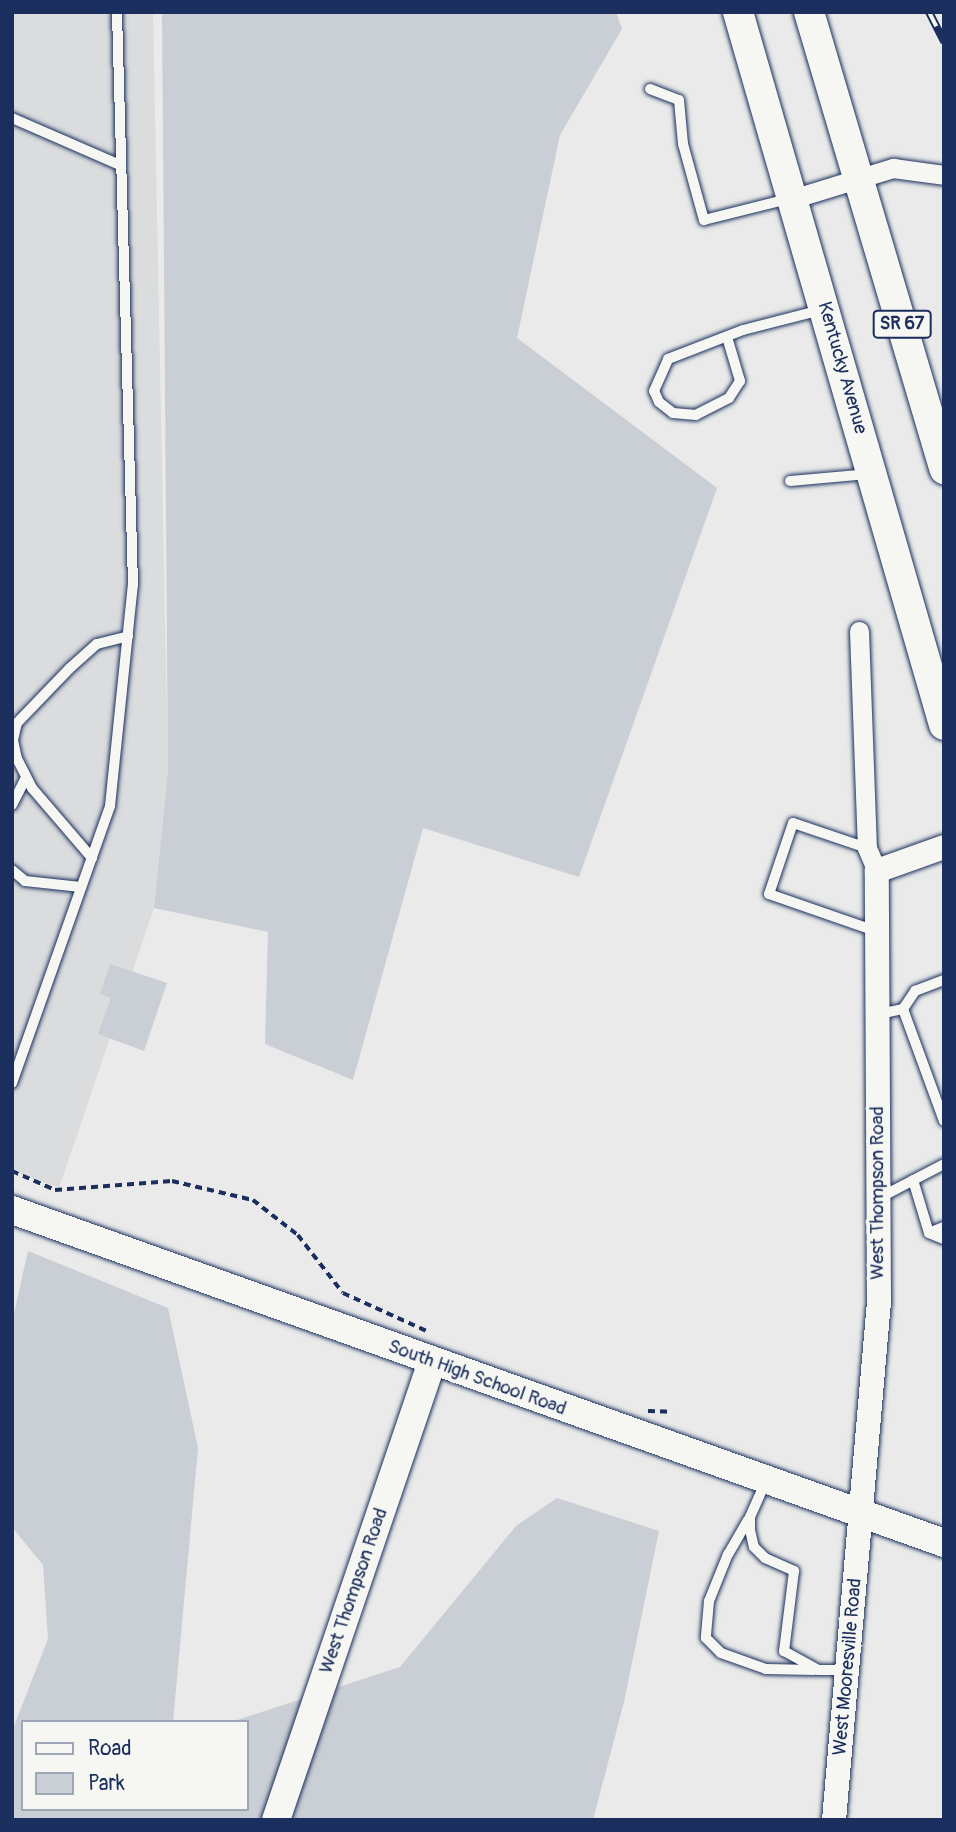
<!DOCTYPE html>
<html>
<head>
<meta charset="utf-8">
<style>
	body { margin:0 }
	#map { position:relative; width:956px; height:1832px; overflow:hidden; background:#e9eae9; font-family:Pangolin,sans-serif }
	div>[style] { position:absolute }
	.built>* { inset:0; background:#dadcde }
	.green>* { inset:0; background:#caced5 }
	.path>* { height:3.5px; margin-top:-1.75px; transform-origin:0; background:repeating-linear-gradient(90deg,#1b2f5e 0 7px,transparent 0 12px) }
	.roads { filter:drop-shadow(0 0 2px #1b2f5e) drop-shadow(0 0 2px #1b2f5e) }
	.service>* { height:10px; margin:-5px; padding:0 5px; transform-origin:5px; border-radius:5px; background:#f6f6f2 }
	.minor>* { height:19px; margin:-9.5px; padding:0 9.5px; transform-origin:9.5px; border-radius:9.5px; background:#f6f6f2 }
	.tertiary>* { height:24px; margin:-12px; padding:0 12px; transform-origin:12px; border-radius:12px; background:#f6f6f2 }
	.secondary>* { height:28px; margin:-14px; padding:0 14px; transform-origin:14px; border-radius:14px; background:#f6f6f2 }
	.primary>* { height:30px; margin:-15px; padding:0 15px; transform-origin:15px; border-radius:15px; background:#f6f6f2 }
	.rail>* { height:8px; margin-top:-4px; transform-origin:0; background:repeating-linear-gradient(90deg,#f6f6f2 0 16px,#1b2f5e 0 32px); box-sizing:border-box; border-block:2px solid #1b2f5e }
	span { translate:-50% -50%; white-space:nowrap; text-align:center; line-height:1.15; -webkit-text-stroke:7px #f6f6f2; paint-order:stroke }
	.shield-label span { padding:2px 5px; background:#f6f6f2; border:2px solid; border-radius:5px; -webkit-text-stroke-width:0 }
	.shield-label { font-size:18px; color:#1b2f5e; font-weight:700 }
	.street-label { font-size:19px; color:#1b2f5e }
	.frame { position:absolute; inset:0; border:14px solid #1b2f5e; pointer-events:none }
	.legend { position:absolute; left:21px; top:1720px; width:228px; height:91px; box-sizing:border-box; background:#f6f6f2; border:2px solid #9ea6b7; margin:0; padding:9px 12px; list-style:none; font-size:21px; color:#1b2f5e }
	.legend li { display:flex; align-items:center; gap:14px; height:35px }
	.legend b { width:35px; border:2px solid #9ea6b7 }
</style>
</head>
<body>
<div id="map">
	<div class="built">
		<i style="clip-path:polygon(12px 12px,153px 12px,168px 771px,154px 908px,59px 1188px,12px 1171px)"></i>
	</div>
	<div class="green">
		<i style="clip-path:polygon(162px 12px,616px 12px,622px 29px,560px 135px,517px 338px,717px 488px,579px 877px,423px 828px,353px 1080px,265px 1044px,268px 932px,154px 908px,168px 771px)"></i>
		<i style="clip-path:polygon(110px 964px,167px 983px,144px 1051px,98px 1034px,111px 998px,100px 994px)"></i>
		<i style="clip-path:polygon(28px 1251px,168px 1308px,198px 1448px,173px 1722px,23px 1722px,23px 1809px,247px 1809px,247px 1722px,231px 1722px,400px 1667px,516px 1526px,557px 1498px,659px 1531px,624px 1702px,593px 1820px,12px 1820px,12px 1731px,48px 1639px,43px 1565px,12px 1527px,12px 1322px)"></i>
	</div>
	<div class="path">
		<i style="left:12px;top:1171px;width:47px;rotate:23.8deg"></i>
		<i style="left:55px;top:1190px;width:117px;rotate:-4.4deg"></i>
		<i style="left:172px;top:1181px;width:83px;rotate:13.2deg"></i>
		<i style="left:253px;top:1200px;width:57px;rotate:37.9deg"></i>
		<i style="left:298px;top:1235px;width:73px;rotate:52.2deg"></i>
		<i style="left:343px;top:1293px;width:94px;rotate:24.4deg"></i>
		<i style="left:648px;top:1411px;width:24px;rotate:2deg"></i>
	</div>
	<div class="roads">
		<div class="service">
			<i style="left:650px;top:89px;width:31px;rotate:21deg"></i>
			<i style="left:679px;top:100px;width:44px;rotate:84.8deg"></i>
			<i style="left:683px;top:144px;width:79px;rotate:74.6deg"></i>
			<i style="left:704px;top:220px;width:87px;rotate:-14deg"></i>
			<i style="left:12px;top:118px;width:118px;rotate:23.5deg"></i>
			<i style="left:727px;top:337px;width:46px;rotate:73.5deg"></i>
			<i style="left:740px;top:381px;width:20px;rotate:123deg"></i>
			<i style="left:729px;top:398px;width:37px;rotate:153deg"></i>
			<i style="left:696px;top:415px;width:23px;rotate:-175deg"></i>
			<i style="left:673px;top:413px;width:18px;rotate:-142deg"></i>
			<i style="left:659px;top:402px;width:12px;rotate:-114deg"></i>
			<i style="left:654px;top:391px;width:35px;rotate:-66deg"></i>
			<i style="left:668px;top:359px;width:80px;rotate:-21.1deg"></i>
			<i style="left:743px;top:330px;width:81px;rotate:-14.4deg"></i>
			<i style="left:790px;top:481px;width:78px;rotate:-5.1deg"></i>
			<i style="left:12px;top:805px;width:31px;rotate:-63deg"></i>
			<i style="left:867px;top:848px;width:78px;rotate:-161.3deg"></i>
			<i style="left:793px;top:823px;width:75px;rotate:108.7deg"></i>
			<i style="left:769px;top:894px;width:112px;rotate:19.2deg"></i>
			<i style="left:92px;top:858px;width:92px;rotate:-130.6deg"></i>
			<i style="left:32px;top:788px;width:33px;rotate:-117deg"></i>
			<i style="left:17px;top:759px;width:19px;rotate:-102deg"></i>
			<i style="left:13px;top:740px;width:17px;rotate:-77deg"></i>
			<i style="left:17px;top:723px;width:76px;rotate:-46.1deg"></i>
			<i style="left:70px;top:668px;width:36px;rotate:-42deg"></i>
			<i style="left:97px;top:644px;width:32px;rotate:-14deg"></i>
			<i style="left:12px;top:870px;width:17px;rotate:40deg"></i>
			<i style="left:25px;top:881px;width:56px;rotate:6.1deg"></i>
			<i style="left:903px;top:1009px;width:119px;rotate:69.9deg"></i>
			<i style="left:879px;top:1014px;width:25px;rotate:-12deg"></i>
			<i style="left:903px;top:1009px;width:22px;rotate:-56deg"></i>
			<i style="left:915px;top:991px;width:31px;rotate:-21deg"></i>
			<i style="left:12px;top:1083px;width:294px;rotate:-70.5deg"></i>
			<i style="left:110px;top:806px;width:222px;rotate:-84.1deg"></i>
			<i style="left:133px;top:585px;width:573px;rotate:-91.6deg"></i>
			<i style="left:913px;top:1180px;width:55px;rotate:73.2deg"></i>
			<i style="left:929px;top:1233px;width:16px;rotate:22deg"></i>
			<i style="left:881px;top:1197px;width:71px;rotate:-27.6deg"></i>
			<i style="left:929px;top:1233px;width:16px;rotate:-22deg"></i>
			<i style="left:766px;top:1481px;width:39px;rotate:114deg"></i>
			<i style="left:750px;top:1517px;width:13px;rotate:90deg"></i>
			<i style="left:750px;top:1530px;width:17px;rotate:77deg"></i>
			<i style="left:754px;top:1547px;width:16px;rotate:45deg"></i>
			<i style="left:765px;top:1558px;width:32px;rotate:24deg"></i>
			<i style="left:794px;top:1571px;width:81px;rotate:97.1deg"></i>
			<i style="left:784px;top:1651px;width:39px;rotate:29deg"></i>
			<i style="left:818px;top:1670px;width:28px"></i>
			<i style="left:748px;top:1520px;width:39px;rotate:120deg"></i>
			<i style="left:728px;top:1554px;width:51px;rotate:112deg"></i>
			<i style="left:709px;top:1601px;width:37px;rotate:95deg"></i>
			<i style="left:706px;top:1638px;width:21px;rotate:45deg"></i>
			<i style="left:721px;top:1653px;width:48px;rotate:19.6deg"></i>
			<i style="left:766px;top:1669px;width:48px;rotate:1.2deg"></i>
		</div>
		<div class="minor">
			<i style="left:792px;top:199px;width:106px;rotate:-17.1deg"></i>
			<i style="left:893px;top:168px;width:51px;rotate:7.8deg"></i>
			<i style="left:859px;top:631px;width:217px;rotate:87.9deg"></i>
			<i style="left:867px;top:848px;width:25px;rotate:67deg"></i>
		</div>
		<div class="tertiary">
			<i style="left:834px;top:1820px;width:521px;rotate:-85.04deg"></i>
			<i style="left:879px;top:1301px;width:430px;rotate:-90.3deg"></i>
			<i style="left:877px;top:871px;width:71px;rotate:-19.7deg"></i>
		</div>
		<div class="secondary">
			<i style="left:12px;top:1210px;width:990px;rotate:19.66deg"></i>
			<i style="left:276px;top:1820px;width:483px;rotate:-71.2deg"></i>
		</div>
		<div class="primary">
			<i style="left:738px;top:12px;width:742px;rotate:73.88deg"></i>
			<i style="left:809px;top:12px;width:477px;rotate:73.5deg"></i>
		</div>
	</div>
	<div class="rail">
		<i style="left:929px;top:12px;width:34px;rotate:63deg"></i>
	</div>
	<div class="shield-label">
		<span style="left:902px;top:324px">SR 67</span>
	</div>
	<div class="street-label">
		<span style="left:842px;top:368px;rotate:74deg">Kentucky Avenue</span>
		<span style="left:878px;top:1193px;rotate:-90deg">West Thompson Road</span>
		<span style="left:477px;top:1378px;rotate:20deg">South High School Road</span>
		<span style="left:354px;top:1591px;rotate:-71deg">West Thompson Road</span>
		<span style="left:848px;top:1667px;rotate:-85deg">West Mooresville Road</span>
	</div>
	<div class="frame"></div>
	<ul class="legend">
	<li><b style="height:9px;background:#f6f6f2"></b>Road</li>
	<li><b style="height:19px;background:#caced5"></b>Park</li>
	</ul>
</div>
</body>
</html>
